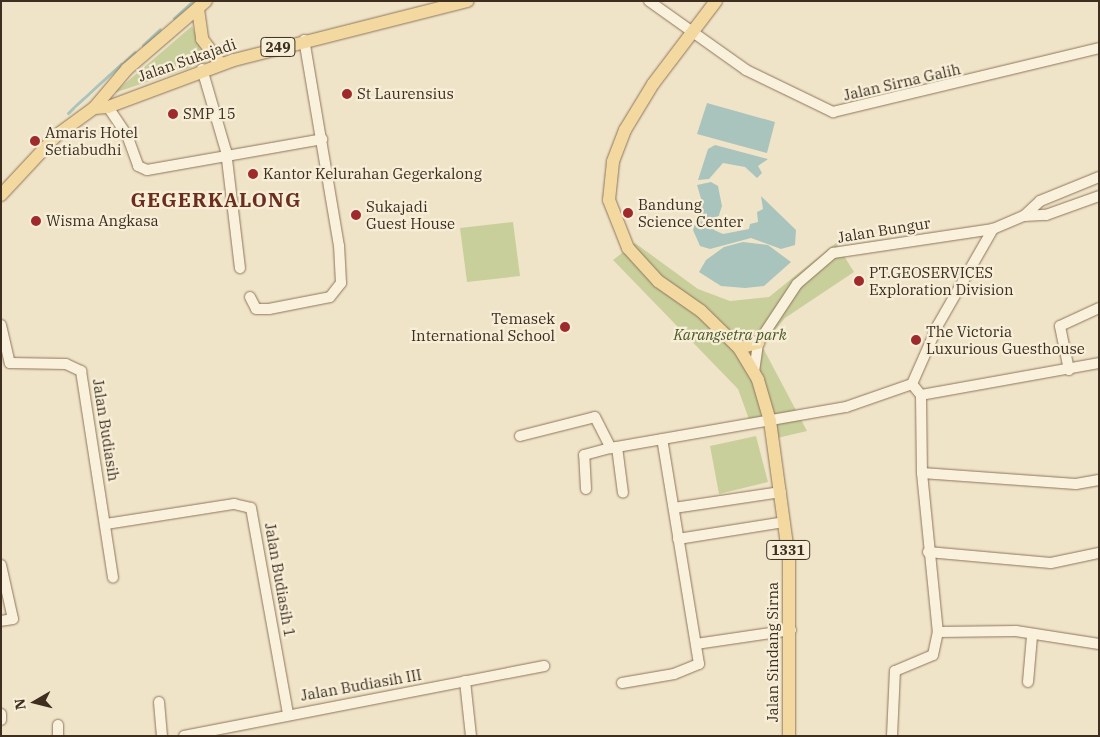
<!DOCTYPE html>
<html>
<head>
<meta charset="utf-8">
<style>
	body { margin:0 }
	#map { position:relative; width:1100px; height:737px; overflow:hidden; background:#f0e4c8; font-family:"IBM Plex Serif",serif }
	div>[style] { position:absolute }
	.green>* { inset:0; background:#c9cf9b }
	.water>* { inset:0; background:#a9c4bc }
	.stream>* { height:3px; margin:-1.5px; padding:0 1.5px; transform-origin:1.5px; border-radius:1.5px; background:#a9c4bc }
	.roads { filter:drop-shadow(0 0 1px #8d765c) drop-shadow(0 0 1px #8d765c) }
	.minor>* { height:10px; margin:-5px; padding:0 5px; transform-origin:5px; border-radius:5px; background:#faf1dc }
	.major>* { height:12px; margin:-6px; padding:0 6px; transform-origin:6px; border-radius:6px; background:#f3d9a0 }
	.dots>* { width:14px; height:14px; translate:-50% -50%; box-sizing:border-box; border:2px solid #f7eed8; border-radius:50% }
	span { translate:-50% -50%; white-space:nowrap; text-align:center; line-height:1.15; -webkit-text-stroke:4.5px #f7eed8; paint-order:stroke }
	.shield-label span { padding:1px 4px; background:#f7eed8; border:1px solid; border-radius:4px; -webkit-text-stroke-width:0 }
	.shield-label { font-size:14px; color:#3d2e20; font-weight:700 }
	.street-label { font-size:15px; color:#3d2e20 }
	.poi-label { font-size:15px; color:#3d2e20 }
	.left { translate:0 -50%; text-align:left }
	.right { translate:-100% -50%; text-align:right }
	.park-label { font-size:15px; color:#4d5a26; font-style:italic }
	.district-label { font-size:20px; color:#6b2e1e; font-weight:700; letter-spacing:1px }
	.frame { position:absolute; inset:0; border:2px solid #3d2e20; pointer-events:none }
	.north { position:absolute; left:10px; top:677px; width:50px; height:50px; -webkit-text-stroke:4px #f7eed8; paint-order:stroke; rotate:262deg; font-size:14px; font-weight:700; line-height:20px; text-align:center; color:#3d2e20 }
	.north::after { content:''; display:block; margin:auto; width:18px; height:22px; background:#3d2e20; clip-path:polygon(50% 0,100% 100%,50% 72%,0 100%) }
</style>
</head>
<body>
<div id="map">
	<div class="green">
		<i style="clip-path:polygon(192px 26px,207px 62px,114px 93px)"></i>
		<i style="clip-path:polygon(513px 222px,520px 276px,467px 282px,460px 228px)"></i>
		<i style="clip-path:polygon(635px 243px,698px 289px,730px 301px,769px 297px,836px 243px,854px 272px,785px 318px,762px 346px,807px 431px,773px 439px,770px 418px,750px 422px,738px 389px,613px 260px)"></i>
		<i style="clip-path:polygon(756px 436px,768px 482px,719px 494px,710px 446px)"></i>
	</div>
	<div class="water">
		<i style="clip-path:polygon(707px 103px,775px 122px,767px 153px,697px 134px)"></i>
		<i style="clip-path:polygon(715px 145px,768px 159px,758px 166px,762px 173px,757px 178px,745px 167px,723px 163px,709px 179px,698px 180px,708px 149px)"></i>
		<i style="clip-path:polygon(711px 182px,718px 186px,722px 206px,714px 230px,723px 234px,749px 229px,750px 224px,758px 222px,757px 212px,763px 209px,761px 196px,796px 230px,795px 245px,781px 249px,751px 238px,710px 249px,700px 246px,693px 230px,702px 202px,697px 185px)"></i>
		<i style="clip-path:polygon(743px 242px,768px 245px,791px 262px,764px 286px,745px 288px,721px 286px,699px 272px,706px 260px,724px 247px)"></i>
	</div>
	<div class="stream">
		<i style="left:174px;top:18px;width:25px;rotate:-42deg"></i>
		<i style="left:143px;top:45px;width:23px;rotate:-43deg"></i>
		<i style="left:123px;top:63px;width:16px;rotate:-43deg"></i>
		<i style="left:99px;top:84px;width:30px;rotate:-42deg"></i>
		<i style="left:85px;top:97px;width:18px;rotate:-43deg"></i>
		<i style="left:75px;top:106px;width:12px;rotate:-42deg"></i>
		<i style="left:68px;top:113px;width:8px;rotate:-45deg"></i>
	</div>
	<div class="roads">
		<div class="minor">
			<i style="left:649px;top:1px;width:119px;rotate:35.4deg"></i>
			<i style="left:746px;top:70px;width:97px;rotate:25.8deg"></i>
			<i style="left:833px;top:112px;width:274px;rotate:-13.5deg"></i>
			<i style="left:202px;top:69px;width:85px;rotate:73.7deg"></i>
			<i style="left:226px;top:151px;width:118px;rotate:83.2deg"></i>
			<i style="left:108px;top:107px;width:34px;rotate:56deg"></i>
			<i style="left:127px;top:135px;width:33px;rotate:70deg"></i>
			<i style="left:138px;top:166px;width:10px;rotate:24deg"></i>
			<i style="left:147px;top:170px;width:178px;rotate:-10deg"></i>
			<i style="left:1024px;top:216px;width:22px;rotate:-3deg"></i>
			<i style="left:1046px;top:215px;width:56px;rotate:-19.7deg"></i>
			<i style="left:250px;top:297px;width:13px;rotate:63deg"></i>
			<i style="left:256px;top:309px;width:13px"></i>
			<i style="left:269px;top:309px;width:62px;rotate:-11.1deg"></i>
			<i style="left:330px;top:297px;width:18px;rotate:-52deg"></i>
			<i style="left:341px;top:283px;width:37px;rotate:-93deg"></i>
			<i style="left:339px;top:246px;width:209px;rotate:-99.6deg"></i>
			<i style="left:1px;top:325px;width:39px;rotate:77deg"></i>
			<i style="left:10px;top:363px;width:56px;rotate:1deg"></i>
			<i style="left:66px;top:364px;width:17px;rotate:25deg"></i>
			<i style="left:81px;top:371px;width:209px;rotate:81.2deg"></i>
			<i style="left:1069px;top:370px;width:45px;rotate:-101.6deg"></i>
			<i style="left:1060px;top:326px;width:43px;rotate:-24.8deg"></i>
			<i style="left:754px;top:372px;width:29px;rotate:-82deg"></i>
			<i style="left:758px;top:343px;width:71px;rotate:-56.5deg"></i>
			<i style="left:797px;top:284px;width:48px;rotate:-40.7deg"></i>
			<i style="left:833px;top:253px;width:162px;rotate:-8.5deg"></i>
			<i style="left:993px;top:229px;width:34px;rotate:-23deg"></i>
			<i style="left:1024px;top:216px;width:22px;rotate:-43deg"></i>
			<i style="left:1040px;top:201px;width:64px;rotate:-22.1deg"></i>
			<i style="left:912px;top:384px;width:14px;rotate:51deg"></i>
			<i style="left:921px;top:395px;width:78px;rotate:89.3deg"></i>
			<i style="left:922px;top:473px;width:160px;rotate:84.3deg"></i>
			<i style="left:938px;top:632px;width:78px;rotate:-0.7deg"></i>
			<i style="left:1016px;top:631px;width:84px;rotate:8.9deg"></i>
			<i style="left:912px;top:384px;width:64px;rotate:-66.2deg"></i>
			<i style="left:938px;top:325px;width:111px;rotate:-60.2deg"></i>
			<i style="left:921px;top:395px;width:181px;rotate:-10.2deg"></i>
			<i style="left:520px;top:436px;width:77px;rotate:-14.2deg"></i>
			<i style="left:595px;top:417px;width:35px;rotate:63deg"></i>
			<i style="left:611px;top:448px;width:239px;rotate:-9.9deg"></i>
			<i style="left:846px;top:407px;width:70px;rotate:-19.2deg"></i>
			<i style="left:617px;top:447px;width:46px;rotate:82.6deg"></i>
			<i style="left:922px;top:473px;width:154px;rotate:4.1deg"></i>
			<i style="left:1076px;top:484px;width:23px;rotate:-10deg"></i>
			<i style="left:586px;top:489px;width:34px;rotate:-93deg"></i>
			<i style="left:584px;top:455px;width:28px;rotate:-15deg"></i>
			<i style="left:674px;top:508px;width:108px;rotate:-8.5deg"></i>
			<i style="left:106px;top:524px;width:130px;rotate:-8.9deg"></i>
			<i style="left:234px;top:504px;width:17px;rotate:13deg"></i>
			<i style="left:251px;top:508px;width:209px;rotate:79.8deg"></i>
			<i style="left:678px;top:539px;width:107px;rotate:-9.1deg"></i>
			<i style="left:928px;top:552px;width:123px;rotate:5.1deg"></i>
			<i style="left:1051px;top:563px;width:49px;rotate:-11.8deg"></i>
			<i style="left:1px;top:565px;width:55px;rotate:77.5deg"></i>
			<i style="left:13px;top:619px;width:12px;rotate:171deg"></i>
			<i style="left:696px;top:644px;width:96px;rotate:-8.4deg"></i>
			<i style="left:465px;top:681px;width:55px;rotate:83.8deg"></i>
			<i style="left:1028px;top:682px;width:46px;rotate:-85deg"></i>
			<i style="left:622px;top:683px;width:53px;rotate:-9.8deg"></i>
			<i style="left:674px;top:674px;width:27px;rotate:-22deg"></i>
			<i style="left:699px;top:664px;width:228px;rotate:-99.3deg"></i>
			<i style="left:159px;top:702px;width:34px;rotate:85deg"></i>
			<i style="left:1px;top:714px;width:6px;rotate:90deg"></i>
			<i style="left:58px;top:725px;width:11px;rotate:90deg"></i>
			<i style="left:184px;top:736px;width:367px;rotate:-11deg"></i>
			<i style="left:892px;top:736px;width:65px;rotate:-87.4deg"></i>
			<i style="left:895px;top:671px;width:41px;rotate:-22.8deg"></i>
			<i style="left:933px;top:655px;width:24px;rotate:-78deg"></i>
		</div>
		<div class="major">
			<i style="left:716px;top:1px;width:104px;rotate:127.2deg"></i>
			<i style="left:653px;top:84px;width:54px;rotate:121.3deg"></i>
			<i style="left:625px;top:130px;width:34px;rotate:111deg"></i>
			<i style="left:613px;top:162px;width:38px;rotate:96deg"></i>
			<i style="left:609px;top:200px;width:52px;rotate:68.4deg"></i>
			<i style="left:628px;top:248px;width:45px;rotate:47.7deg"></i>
			<i style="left:658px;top:281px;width:52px;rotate:34.9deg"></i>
			<i style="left:701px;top:311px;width:53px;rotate:44.2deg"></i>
			<i style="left:739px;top:348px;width:37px;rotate:59deg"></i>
			<i style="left:758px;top:380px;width:43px;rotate:73.7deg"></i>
			<i style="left:770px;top:421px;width:139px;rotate:82.2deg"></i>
			<i style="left:789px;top:559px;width:177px;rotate:90deg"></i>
			<i style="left:198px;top:9px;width:30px;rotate:82deg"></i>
			<i style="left:202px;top:39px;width:31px;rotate:53deg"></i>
			<i style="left:94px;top:108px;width:14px;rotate:-4deg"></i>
			<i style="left:108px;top:107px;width:134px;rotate:-20.5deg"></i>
			<i style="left:234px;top:60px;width:241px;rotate:-14.2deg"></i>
			<i style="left:1px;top:195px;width:82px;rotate:-47deg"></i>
			<i style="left:57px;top:135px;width:46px;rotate:-36.1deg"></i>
			<i style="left:94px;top:108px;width:51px;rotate:-49.8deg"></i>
			<i style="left:127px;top:69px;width:104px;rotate:-40.7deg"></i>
			<i style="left:739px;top:348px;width:20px;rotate:-15deg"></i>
		</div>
	</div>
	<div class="dots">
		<i style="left:347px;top:94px;background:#9e2a2b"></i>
		<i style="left:173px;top:114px;background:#9e2a2b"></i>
		<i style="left:35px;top:141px;background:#9e2a2b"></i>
		<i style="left:253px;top:174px;background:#9e2a2b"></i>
		<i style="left:628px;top:213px;background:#9e2a2b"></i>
		<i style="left:356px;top:215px;background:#9e2a2b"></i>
		<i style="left:36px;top:221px;background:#9e2a2b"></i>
		<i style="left:859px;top:281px;background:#9e2a2b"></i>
		<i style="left:565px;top:327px;background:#9e2a2b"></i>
		<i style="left:916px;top:340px;background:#9e2a2b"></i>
	</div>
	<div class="shield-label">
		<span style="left:278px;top:47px">249</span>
		<span style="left:788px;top:550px">1331</span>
	</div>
	<div class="street-label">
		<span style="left:187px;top:60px;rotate:-19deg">Jalan Sukajadi</span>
		<span style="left:902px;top:82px;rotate:-13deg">Jalan Sirna Galih</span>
		<span style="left:884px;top:230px;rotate:-9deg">Jalan Bungur</span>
		<span style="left:106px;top:430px;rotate:81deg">Jalan Budiasih</span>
		<span style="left:280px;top:580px;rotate:80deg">Jalan Budiasih 1</span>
		<span style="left:773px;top:652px;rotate:-90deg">Jalan Sindang Sirna</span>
		<span style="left:361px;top:685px;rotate:-10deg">Jalan Budiasih III</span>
	</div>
	<div class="poi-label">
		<span class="left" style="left:357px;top:94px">St Laurensius</span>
		<span class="left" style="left:183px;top:114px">SMP 15</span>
		<span class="left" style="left:45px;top:141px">Amaris Hotel<br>Setiabudhi</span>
		<span class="left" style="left:263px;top:174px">Kantor Kelurahan Gegerkalong</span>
		<span class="left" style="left:638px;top:213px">Bandung<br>Science Center</span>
		<span class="left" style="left:366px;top:215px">Sukajadi<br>Guest House</span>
		<span class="left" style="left:46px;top:221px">Wisma Angkasa</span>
		<span class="left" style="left:869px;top:281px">PT.GEOSERVICES<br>Exploration Division</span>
		<span class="right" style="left:555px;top:327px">Temasek<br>International School</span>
		<span class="left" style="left:926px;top:340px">The Victoria<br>Luxurious Guesthouse</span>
	</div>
	<div class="park-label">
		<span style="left:730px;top:335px">Karangsetra park</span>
	</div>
	<div class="district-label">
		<span style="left:216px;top:199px">GEGERKALONG</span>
	</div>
	<div class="frame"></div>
	<div class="north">N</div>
</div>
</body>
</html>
